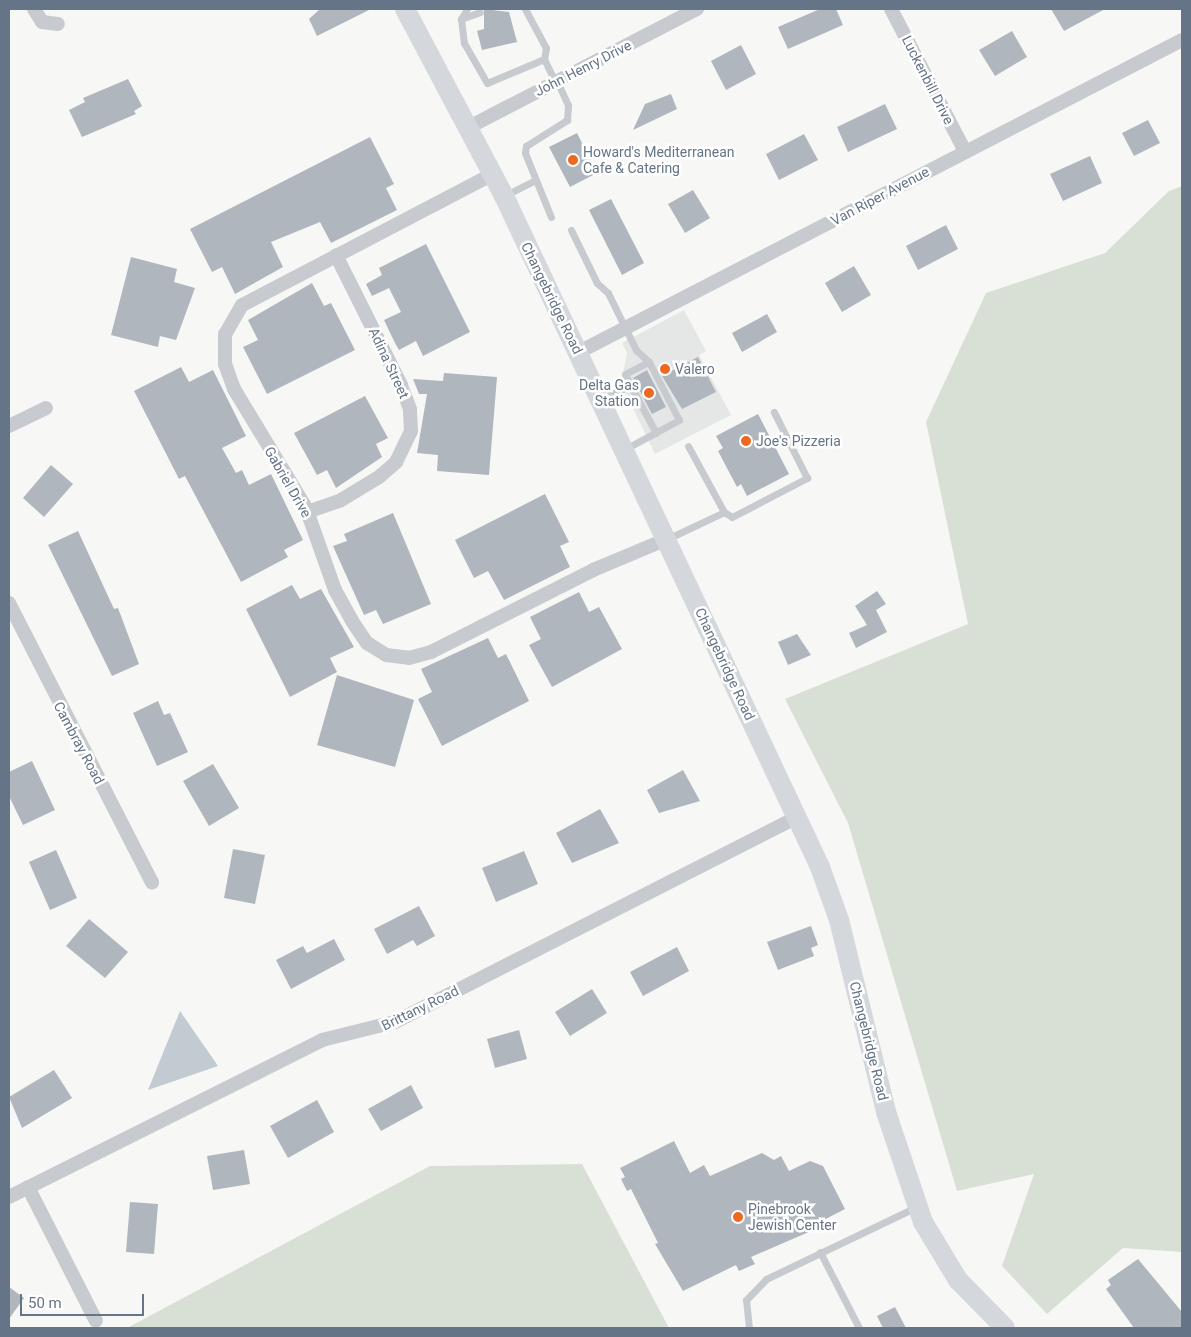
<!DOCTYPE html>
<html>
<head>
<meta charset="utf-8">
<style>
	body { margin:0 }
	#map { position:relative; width:1191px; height:1337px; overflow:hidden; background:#f7f8f5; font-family:Roboto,sans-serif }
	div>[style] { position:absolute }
	.built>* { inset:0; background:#e5e7e6 }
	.green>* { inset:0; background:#d8e0d5 }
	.water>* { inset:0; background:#c2cbd2 }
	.building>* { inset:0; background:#afb6bd }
	.lane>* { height:7px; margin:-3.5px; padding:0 3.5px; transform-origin:3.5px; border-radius:3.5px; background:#c7cace }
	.street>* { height:14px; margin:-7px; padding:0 7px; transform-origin:7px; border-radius:7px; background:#c7cace }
	.secondary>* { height:20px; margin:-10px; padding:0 10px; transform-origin:10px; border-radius:10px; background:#d4d8dd }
	.dots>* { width:14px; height:14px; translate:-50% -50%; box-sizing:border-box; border:2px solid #fff; border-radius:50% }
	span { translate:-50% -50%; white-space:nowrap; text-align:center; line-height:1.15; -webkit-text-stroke:5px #fff; paint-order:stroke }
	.street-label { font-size:14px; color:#657487 }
	.poi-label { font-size:14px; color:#657487 }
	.left { translate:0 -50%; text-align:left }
	.right { translate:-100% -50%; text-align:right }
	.frame { position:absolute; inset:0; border:10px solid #657487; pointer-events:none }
	.scale { position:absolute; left:20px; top:1294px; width:124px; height:22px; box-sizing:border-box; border:2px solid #657487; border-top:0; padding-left:6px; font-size:15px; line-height:18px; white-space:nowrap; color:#657487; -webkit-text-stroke:4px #fff; paint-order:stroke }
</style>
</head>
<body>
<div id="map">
	<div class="built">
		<i style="clip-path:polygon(684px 310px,706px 351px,699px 355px,731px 415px,655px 454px,621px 383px,627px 353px,622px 343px)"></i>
	</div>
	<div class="green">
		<i style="clip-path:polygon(1182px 186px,1182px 1252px,1123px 1248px,1047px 1314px,1002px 1266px,1034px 1174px,957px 1191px,848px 823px,785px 699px,968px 624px,926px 422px,986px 293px,1105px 253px,1169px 191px)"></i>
		<i style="clip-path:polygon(582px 1164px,669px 1328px,127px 1328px,430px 1166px)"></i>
	</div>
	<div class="water">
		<i style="clip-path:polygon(180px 1011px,218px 1066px,148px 1090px)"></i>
	</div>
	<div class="building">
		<i style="clip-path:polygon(320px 9px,371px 9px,317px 36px,309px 19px)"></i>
		<i style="clip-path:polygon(484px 9px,509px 12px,517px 42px,482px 50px,477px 31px,484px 29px)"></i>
		<i style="clip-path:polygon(820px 9px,836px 9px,843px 25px,788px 49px,778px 27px)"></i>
		<i style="clip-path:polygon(1051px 9px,1105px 9px,1064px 31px)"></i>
		<i style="clip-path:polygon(1012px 31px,1027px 57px,995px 76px,979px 50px)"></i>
		<i style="clip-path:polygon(741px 45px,756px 74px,726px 90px,711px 61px)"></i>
		<i style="clip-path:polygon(128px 79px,142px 106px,134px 111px,136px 114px,82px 137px,69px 110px,85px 102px,83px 98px)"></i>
		<i style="clip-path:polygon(671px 94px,677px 109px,633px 130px,645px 104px)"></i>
		<i style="clip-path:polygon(885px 104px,897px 129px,848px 152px,837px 127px)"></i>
		<i style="clip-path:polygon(1148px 120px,1160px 143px,1134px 156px,1122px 133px)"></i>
		<i style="clip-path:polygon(577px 133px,597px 173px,570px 187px,549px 147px)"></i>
		<i style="clip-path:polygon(804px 134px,818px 160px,779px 180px,766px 154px)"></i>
		<i style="clip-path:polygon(370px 137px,394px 184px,386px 188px,397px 210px,331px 243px,320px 222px,271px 242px,283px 267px,235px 294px,222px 267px,212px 272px,190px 229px)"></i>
		<i style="clip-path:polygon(1090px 156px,1102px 183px,1063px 201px,1050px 174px)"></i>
		<i style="clip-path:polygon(693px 190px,710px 218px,685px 233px,668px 204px)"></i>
		<i style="clip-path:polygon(611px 199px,644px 263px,622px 275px,589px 210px)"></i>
		<i style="clip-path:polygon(946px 225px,958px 249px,918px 270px,906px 246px)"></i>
		<i style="clip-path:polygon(426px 244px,470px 332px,423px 356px,416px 341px,399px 350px,395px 343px,384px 320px,401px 312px,389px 288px,372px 296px,366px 284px,382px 275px,379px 268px)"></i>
		<i style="clip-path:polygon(131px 257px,177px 269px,174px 282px,195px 288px,176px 340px,160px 336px,158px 347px,111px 335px)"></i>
		<i style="clip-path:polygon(854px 266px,871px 295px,842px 312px,825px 283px)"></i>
		<i style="clip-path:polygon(312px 283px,324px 306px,331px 303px,355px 350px,267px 394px,243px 347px,258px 340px,248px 320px)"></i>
		<i style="clip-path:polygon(767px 314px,777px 332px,742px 352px,732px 333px)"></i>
		<i style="clip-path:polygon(698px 357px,716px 392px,682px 409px,662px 376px)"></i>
		<i style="clip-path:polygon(181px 367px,189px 382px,213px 370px,246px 436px,222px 448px,236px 473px,242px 470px,249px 485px,271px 474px,303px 540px,284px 550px,288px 557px,241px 582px,185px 476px,179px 479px,134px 391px)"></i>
		<i style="clip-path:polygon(647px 370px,666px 407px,652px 414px,633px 378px)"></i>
		<i style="clip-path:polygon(444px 373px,497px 377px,489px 475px,437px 471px,438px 455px,417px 453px,427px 394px,419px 394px,413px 379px,443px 381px)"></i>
		<i style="clip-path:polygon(365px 396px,388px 438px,376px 444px,382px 457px,336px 488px,327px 470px,317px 475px,294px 433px)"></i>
		<i style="clip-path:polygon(758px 414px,789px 474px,747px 496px,741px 484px,737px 487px,718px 451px,723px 448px,716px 436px)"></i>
		<i style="clip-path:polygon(51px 465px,73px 484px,44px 517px,23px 498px)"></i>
		<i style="clip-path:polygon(545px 494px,569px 542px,560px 546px,570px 567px,504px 600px,488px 571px,474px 578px,455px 540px)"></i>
		<i style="clip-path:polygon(393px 513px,431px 604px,383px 624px,376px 610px,364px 615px,333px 546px,347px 541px,344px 534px)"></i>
		<i style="clip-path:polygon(78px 531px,114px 609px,118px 608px,139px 664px,112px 676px,48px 545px)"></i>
		<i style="clip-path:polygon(292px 585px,300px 599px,321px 589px,354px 647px,330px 658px,337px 672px,290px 697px,246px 609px)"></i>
		<i style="clip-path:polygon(877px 591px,886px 604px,876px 610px,887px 632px,856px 648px,849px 633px,867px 625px,855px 606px)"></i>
		<i style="clip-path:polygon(579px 592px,589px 612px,599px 607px,622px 649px,552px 687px,529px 645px,541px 639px,530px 617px)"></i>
		<i style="clip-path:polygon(797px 634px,811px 655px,788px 665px,778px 642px)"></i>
		<i style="clip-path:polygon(488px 638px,498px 658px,506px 654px,529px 701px,442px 746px,418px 699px,432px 692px,421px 669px)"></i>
		<i style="clip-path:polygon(337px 675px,414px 700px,395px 767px,317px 745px)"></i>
		<i style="clip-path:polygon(158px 701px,164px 715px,170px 713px,188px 752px,157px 766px,133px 713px)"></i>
		<i style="clip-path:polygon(32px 761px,55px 810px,23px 825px,9px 796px,9px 772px)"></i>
		<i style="clip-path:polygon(213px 764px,239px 808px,209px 826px,183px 781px)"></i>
		<i style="clip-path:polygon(683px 770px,700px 801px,659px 813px,647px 790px)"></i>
		<i style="clip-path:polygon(600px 809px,619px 843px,572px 863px,556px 833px)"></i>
		<i style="clip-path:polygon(233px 849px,265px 855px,255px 904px,224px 898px)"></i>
		<i style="clip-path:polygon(56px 850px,77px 898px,50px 910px,29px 862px)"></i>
		<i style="clip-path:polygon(524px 851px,538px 884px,496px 902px,482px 868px)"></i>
		<i style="clip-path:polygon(419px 906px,435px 936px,417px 946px,413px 940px,387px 954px,374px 929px)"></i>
		<i style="clip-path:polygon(89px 919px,128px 952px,105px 978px,66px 946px)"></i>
		<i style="clip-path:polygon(811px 926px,818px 945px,811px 948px,814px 956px,778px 970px,767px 942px)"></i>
		<i style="clip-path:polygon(334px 939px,345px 960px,291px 989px,276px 960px,303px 946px,307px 953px)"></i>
		<i style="clip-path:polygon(677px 947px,689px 971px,643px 996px,630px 972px)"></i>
		<i style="clip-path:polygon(592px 989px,607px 1013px,570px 1036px,555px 1012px)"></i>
		<i style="clip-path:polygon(519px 1030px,527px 1059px,495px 1068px,487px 1039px)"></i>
		<i style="clip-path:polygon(54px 1070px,72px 1098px,22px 1128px,9px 1097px)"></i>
		<i style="clip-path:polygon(411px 1085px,423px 1108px,381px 1131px,368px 1109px)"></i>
		<i style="clip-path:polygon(317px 1100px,334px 1132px,288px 1158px,270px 1126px)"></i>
		<i style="clip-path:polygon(674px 1141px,690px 1173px,704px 1165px,710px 1176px,762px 1153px,774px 1160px,781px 1156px,789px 1171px,810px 1161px,823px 1166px,845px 1209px,816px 1224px,818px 1228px,751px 1257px,755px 1264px,739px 1271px,736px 1265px,683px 1291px,655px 1244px,658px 1243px,631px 1189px,627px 1191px,621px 1179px,625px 1177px,620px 1168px)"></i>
		<i style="clip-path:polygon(244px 1150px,250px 1184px,213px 1190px,207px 1156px)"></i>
		<i style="clip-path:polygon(130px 1202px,158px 1204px,154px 1254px,126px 1252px)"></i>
		<i style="clip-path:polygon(1138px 1259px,1182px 1312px,1182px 1328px,1134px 1328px,1106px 1289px,1111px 1285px,1108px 1280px)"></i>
		<i style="clip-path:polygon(9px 1287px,24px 1298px,9px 1319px)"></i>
		<i style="clip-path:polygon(895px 1307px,906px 1328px,883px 1328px,877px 1316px)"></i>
	</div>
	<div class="lane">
		<i style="left:467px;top:9px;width:12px;rotate:121deg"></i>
		<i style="left:461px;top:19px;width:24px;rotate:83deg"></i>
		<i style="left:464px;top:43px;width:46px;rotate:60.1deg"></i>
		<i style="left:487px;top:83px;width:62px;rotate:-22.8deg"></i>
		<i style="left:544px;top:59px;width:25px;rotate:64deg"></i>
		<i style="left:525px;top:9px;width:44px;rotate:61.7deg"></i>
		<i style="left:546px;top:48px;width:11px;rotate:100deg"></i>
		<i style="left:461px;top:19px;width:20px;rotate:-20deg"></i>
		<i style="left:506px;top:195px;width:30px;rotate:-27deg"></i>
		<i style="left:551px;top:217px;width:69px;rotate:-112.1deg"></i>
		<i style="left:525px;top:153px;width:7px;rotate:-82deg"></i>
		<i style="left:526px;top:146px;width:49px;rotate:-32.4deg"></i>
		<i style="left:567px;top:120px;width:15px;rotate:-86deg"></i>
		<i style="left:568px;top:105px;width:26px;rotate:-115deg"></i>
		<i style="left:571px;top:230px;width:59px;rotate:63.9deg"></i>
		<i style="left:597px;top:283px;width:15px;rotate:42deg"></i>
		<i style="left:608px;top:293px;width:64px;rotate:63.8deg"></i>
		<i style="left:636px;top:350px;width:18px;rotate:43deg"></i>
		<i style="left:649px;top:362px;width:65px;rotate:62.7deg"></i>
		<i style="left:679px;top:420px;width:61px;rotate:151.8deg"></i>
		<i style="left:631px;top:386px;width:53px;rotate:62deg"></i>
		<i style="left:601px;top:398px;width:32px;rotate:-22deg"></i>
		<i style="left:631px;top:386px;width:13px;rotate:-117deg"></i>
		<i style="left:625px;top:374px;width:27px;rotate:-27deg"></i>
		<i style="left:724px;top:512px;width:9px;rotate:32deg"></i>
		<i style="left:732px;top:517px;width:85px;rotate:-27.5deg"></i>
		<i style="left:807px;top:478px;width:74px;rotate:-116.6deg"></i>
		<i style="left:667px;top:539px;width:63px;rotate:-25.3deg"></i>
		<i style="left:724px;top:512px;width:75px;rotate:-118.6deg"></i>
		<i style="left:820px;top:1252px;width:85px;rotate:62.8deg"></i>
		<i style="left:749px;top:1328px;width:28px;rotate:-96deg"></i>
		<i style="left:746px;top:1300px;width:29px;rotate:-46deg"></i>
		<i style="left:766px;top:1279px;width:166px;rotate:-25.6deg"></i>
	</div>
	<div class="street">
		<i style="left:34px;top:9px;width:15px;rotate:58deg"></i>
		<i style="left:42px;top:22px;width:16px;rotate:7deg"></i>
		<i style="left:891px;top:9px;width:160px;rotate:62.5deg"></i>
		<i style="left:469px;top:127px;width:257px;rotate:-27.4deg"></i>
		<i style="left:493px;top:174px;width:283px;rotate:152.4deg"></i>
		<i style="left:242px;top:305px;width:34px;rotate:120deg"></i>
		<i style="left:225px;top:334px;width:30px;rotate:90deg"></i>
		<i style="left:225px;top:364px;width:27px;rotate:70deg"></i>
		<i style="left:234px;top:389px;width:139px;rotate:58.8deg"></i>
		<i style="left:306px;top:508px;width:87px;rotate:70.5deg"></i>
		<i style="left:335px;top:590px;width:35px;rotate:61deg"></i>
		<i style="left:352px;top:621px;width:27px;rotate:56deg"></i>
		<i style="left:367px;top:643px;width:22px;rotate:32deg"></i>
		<i style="left:386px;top:655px;width:23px;rotate:7deg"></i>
		<i style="left:409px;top:658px;width:23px;rotate:-15deg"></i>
		<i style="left:431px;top:652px;width:182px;rotate:-26.8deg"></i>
		<i style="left:593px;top:570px;width:80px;rotate:-22.7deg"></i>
		<i style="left:579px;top:352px;width:679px;rotate:-27.36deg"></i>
		<i style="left:9px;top:426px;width:41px;rotate:-25.9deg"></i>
		<i style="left:307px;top:512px;width:36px;rotate:-19deg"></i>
		<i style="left:341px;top:500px;width:44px;rotate:-31.2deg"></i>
		<i style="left:379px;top:477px;width:23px;rotate:-41deg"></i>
		<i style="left:396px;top:462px;width:34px;rotate:-64deg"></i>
		<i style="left:411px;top:431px;width:22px;rotate:-93deg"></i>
		<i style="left:410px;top:409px;width:26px;rotate:-111deg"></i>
		<i style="left:401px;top:385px;width:145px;rotate:-116.6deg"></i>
		<i style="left:9px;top:603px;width:314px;rotate:62.9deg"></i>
		<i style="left:28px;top:1187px;width:150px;rotate:63.1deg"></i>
		<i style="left:9px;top:1197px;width:350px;rotate:-26.6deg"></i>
		<i style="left:322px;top:1040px;width:75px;rotate:-13.9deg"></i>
		<i style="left:395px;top:1022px;width:452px;rotate:-27deg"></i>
	</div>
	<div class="secondary">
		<i style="left:405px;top:9px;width:212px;rotate:62.1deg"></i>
		<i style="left:504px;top:196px;width:742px;rotate:64.78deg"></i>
		<i style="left:820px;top:867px;width:56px;rotate:70.3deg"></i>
		<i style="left:839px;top:920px;width:198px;rotate:76.2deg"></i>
		<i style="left:886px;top:1112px;width:116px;rotate:71.4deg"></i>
		<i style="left:923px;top:1222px;width:68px;rotate:58.9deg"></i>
		<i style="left:958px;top:1280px;width:67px;rotate:45.6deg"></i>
	</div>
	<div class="dots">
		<i style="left:573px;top:160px;background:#ed6820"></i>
		<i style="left:665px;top:369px;background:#ed6820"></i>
		<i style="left:649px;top:393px;background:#ed6820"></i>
		<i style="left:746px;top:441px;background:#ed6820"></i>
		<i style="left:738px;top:1217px;background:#ed6820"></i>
	</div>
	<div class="street-label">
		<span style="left:583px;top:68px;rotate:-27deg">John Henry Drive</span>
		<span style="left:928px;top:80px;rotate:63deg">Luckenbill Drive</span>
		<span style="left:880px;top:196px;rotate:-28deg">Van Riper Avenue</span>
		<span style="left:552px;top:298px;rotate:64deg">Changebridge Road</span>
		<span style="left:389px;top:363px;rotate:65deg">Adina Street</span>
		<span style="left:288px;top:482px;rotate:60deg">Gabriel Drive</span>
		<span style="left:725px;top:664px;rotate:65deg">Changebridge Road</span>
		<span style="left:79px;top:743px;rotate:62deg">Cambray Road</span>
		<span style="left:420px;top:1008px;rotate:-26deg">Brittany Road</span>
		<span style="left:869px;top:1041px;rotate:76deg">Changebridge Road</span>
	</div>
	<div class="poi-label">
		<span class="left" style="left:583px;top:160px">Howard's Mediterranean<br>Cafe &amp; Catering</span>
		<span class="left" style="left:675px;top:369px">Valero</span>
		<span class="right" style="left:639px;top:393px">Delta Gas<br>Station</span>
		<span class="left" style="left:756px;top:441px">Joe's Pizzeria</span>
		<span class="left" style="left:748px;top:1217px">Pinebrook<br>Jewish Center</span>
	</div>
	<div class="frame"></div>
	<div class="scale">50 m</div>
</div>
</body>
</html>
